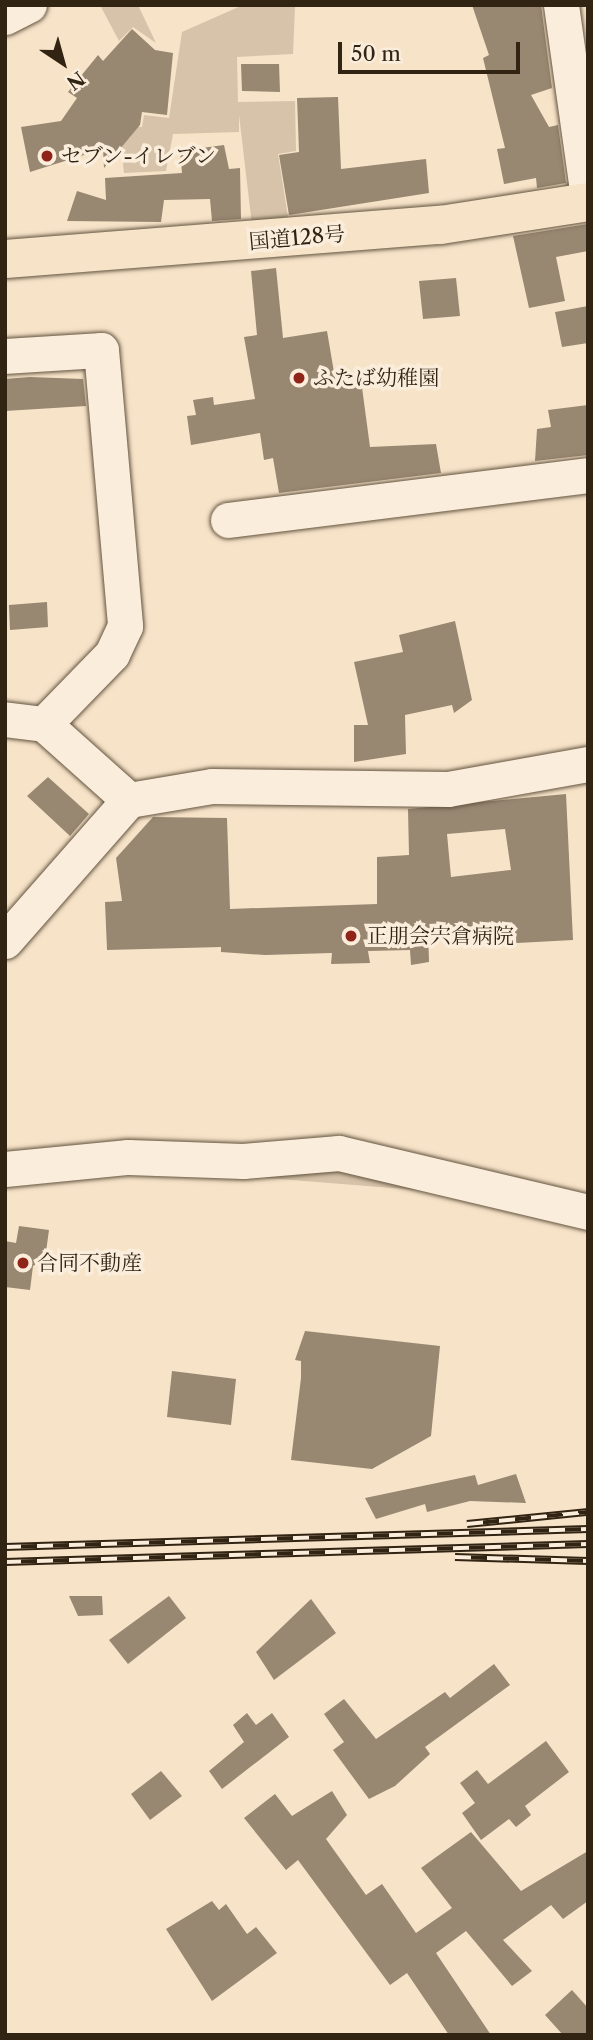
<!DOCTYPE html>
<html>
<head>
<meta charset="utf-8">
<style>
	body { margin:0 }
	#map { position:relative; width:593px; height:2040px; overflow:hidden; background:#f7e3c8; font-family:"Libre Caslon Text","Noto Serif JP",serif }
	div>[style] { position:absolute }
	.green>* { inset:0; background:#d6c3a9 }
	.building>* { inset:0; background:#988771 }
	.roads { filter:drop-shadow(0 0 2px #635440) drop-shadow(0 0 2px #635440) }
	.minor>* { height:35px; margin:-17.5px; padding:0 17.5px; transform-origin:17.5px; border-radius:17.5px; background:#faeddb }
	.highway>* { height:38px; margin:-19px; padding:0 19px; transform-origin:19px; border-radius:19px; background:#f7e3c8 }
	.rail>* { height:8px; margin-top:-4px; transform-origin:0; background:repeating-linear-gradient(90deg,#faeddb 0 16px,#322413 0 32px); box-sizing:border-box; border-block:2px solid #322413 }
	.dots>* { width:19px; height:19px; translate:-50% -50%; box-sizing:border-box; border:4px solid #faeddb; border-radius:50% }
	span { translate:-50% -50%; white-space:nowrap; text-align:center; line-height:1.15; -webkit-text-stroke:7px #faeddb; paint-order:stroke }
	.poi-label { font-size:21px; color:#322413 }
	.left { translate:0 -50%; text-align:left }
	.street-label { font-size:21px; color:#322413 }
	.frame { position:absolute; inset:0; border:7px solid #322413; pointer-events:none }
	.north { position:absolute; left:28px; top:28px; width:70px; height:70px; -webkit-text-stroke:5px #faeddb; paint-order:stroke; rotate:144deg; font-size:19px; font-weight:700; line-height:28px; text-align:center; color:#322413 }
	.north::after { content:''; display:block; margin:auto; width:24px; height:32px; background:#322413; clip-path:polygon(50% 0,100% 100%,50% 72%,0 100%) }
	.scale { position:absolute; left:338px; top:42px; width:182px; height:32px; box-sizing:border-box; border:4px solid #322413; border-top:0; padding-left:9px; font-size:21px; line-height:24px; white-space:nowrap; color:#322413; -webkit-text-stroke:5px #faeddb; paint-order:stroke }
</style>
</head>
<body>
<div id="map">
	<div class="green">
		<i style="clip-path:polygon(100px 5px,138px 5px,156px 43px,133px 27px,119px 41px)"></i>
		<i style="clip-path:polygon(243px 5px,295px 7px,293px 54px,237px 57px,238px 102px,295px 101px,296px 151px,278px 154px,289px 223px,252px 225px,239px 115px,239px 132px,173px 134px,166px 171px,124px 173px,121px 147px,135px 127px,142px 127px,144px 115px,169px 118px,182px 32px)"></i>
		<i style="clip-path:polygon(339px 1161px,492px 1196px,106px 1165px)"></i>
	</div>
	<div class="building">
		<i style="clip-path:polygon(472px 5px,541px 5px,552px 88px,531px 95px,549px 127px,558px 125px,566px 183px,537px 188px,536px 178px,504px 184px,497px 149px,505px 148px,483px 58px,489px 55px)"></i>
		<i style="clip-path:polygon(132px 29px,155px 50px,173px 53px,167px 115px,142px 112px,140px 125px,104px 168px,103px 149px,30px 172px,21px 127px,61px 121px,77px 98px,68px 92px,98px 55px,103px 61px)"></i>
		<i style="clip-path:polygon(241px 64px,279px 64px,280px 92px,242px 91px)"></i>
		<i style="clip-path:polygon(338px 97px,341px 169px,426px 159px,429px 193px,289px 215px,279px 155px,299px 152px,297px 98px)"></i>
		<i style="clip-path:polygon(224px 145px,229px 169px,240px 168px,241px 219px,212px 221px,210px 199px,164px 200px,161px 222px,67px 221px,77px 191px,106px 200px,105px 178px,182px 173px,180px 151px)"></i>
		<i style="clip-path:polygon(588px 224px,588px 251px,556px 257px,565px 301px,529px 308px,513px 236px)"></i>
		<i style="clip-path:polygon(276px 268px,283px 338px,327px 331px,336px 384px,361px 380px,370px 447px,436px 444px,441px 473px,279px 493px,273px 458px,264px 460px,260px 433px,191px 445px,187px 416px,196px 415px,193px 400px,213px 397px,214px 405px,255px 399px,244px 337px,257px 335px,251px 271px)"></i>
		<i style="clip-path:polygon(456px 278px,460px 316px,423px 319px,419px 281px)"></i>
		<i style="clip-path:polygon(588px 306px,588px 343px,562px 347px,555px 312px)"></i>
		<i style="clip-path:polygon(30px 377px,83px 379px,86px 406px,5px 411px,5px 379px)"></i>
		<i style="clip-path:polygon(588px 405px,588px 455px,535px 461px,537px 429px,551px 427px,548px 410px)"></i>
		<i style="clip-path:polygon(47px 602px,48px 627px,10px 630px,9px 605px)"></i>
		<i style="clip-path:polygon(455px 621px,472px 700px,454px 713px,452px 705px,405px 715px,406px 754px,354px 762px,354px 725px,368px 725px,354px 662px,403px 652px,399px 635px)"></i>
		<i style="clip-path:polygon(48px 777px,89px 814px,70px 836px,27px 796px)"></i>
		<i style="clip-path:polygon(evenodd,566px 794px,573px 940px,480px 945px,479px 927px,428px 930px,429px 962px,411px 965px,410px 950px,368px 951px,370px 963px,331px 964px,332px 953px,265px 955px,221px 952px,221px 947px,107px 950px,105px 902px,122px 901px,116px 858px,153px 817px,227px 818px,230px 909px,377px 904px,377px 857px,409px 855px,408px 809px,566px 794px,505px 829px,511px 870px,451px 877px,447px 834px,505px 829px)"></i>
		<i style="clip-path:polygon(19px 1226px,49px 1230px,45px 1259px,33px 1266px,30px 1290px,5px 1287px,5px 1241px,16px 1243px)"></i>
		<i style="clip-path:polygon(305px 1331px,440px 1346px,431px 1436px,372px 1469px,291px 1460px,301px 1378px,301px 1361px,295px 1360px)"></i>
		<i style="clip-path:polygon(172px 1371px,236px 1379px,231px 1425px,167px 1417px)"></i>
		<i style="clip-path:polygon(516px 1474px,526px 1503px,470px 1501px,427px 1512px,425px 1504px,376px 1519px,365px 1498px,475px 1475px,478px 1485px)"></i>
		<i style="clip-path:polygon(69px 1596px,102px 1596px,103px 1615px,78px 1616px)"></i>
		<i style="clip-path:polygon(169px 1596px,186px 1618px,128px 1664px,109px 1640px)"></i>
		<i style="clip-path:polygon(311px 1599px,336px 1633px,274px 1680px,256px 1652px)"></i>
		<i style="clip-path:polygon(494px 1664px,510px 1685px,425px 1747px,430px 1754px,395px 1786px,369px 1799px,333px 1750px,344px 1742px,324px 1714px,344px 1699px,376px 1739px,445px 1692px,450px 1698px)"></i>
		<i style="clip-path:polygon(247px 1713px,256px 1725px,272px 1713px,289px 1737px,222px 1789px,209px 1771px,244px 1742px,233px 1725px)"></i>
		<i style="clip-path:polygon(546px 1741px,569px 1772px,525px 1806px,531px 1815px,516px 1827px,509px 1819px,481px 1840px,462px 1813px,475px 1803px,460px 1783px,477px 1770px,488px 1784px)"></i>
		<i style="clip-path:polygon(161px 1771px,182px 1796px,150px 1820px,131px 1794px)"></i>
		<i style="clip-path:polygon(332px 1791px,347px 1815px,326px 1839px,366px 1895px,382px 1884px,416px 1933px,452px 1908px,421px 1868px,471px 1832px,521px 1891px,588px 1851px,588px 1901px,563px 1919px,551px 1905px,503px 1940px,532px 1971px,512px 1986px,466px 1931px,436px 1953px,491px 2035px,449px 2035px,407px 1973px,390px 1985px,298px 1860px,286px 1870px,244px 1818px,275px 1794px,292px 1816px)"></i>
		<i style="clip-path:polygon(212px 1901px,219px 1910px,226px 1904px,247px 1934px,256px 1927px,277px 1953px,212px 2001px,166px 1929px)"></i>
		<i style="clip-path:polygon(572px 1990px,588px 2008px,588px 2035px,563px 2035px,545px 2015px)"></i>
	</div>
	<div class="roads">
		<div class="minor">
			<i style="left:561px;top:5px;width:194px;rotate:82deg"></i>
			<i style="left:5px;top:17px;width:27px;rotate:-27deg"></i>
			<i style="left:5px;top:356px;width:96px;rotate:-3.6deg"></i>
			<i style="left:101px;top:350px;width:277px;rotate:85deg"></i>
			<i style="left:125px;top:626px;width:31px;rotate:115deg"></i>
			<i style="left:112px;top:654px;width:98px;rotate:134.2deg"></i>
			<i style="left:44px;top:724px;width:39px;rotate:-173deg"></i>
			<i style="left:228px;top:520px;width:363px;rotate:-7.1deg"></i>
			<i style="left:44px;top:724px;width:114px;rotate:41.8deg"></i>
			<i style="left:5px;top:941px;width:188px;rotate:-48.7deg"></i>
			<i style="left:129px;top:800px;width:84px;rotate:-9.6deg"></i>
			<i style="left:212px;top:786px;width:236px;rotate:0.7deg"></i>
			<i style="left:448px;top:789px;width:142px;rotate:-10.1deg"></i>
			<i style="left:5px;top:1169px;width:124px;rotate:-5.6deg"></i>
			<i style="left:128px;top:1157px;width:115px;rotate:2deg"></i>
			<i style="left:243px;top:1161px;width:96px;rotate:-4.8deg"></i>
			<i style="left:339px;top:1153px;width:256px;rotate:13.3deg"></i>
		</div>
		<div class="highway">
			<i style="left:5px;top:259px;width:436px;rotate:-4.5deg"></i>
			<i style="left:440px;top:225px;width:150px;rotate:-8.8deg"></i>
		</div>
	</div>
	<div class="rail">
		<i style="left:467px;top:1524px;width:122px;rotate:-5.7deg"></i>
		<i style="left:5px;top:1547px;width:583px;rotate:-1.77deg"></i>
		<i style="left:455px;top:1557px;width:133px;rotate:1.7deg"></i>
		<i style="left:5px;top:1562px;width:583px;rotate:-1.77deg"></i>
	</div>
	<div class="dots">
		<i style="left:47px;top:156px;background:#8f2418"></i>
		<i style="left:299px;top:378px;background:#8f2418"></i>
		<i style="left:351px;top:936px;background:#8f2418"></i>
		<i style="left:23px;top:1263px;background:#8f2418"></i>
	</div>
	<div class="poi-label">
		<span class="left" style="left:61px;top:156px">セブン-イレブン</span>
		<span class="left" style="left:313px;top:378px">ふたば幼稚園</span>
		<span class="left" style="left:367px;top:936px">正朋会宍倉病院</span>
		<span class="left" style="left:37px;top:1263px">合同不動産</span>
	</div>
	<div class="street-label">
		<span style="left:297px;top:238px;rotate:-5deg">国道128号</span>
	</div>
	<div class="frame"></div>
	<div class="north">N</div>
	<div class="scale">50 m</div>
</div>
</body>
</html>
